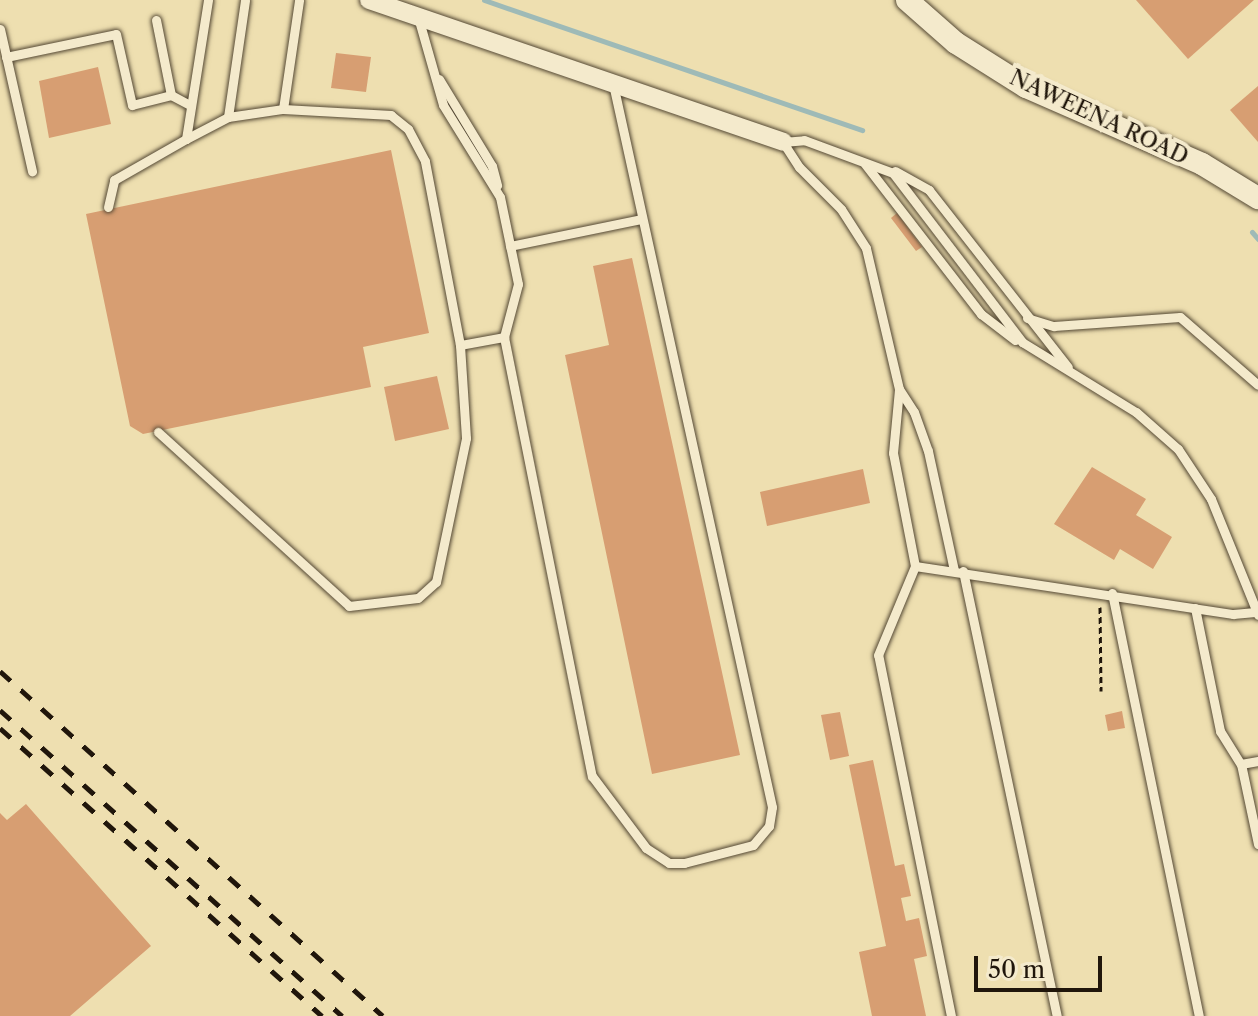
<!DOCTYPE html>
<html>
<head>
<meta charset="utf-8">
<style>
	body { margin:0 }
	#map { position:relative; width:1258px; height:1016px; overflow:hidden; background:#eedfb0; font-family:"Libre Caslon Text",serif }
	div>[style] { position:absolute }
	.stream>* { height:5px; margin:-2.5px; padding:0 2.5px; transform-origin:2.5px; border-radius:2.5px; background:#9ebab7 }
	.building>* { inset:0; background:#d79e72 }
	.path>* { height:3px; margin-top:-1.5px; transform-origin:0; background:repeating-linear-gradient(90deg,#20160b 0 6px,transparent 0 10px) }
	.roads { filter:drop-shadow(0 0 2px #544834) drop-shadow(0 0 2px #544834) }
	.service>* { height:9px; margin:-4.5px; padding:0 4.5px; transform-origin:4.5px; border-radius:4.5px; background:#f4eacc }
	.minor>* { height:18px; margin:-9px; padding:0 9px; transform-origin:9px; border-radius:9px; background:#f4eacc }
	.tertiary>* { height:22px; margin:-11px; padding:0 11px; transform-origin:11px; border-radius:11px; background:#f4eacc }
	.rail>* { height:5px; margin-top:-2.5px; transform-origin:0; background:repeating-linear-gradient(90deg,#20160b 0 14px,transparent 0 28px) }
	span { translate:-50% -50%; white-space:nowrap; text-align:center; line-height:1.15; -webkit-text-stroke:8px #f4eacc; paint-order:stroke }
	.street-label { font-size:22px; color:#20160b }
	.scale { position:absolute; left:974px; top:956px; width:128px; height:36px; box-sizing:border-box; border:4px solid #20160b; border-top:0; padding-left:10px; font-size:24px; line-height:28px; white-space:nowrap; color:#20160b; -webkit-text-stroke:6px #f4eacc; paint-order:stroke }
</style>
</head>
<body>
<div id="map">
	<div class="stream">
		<i style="left:484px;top:0;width:400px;rotate:19deg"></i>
		<i style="left:1252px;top:232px;width:9px;rotate:49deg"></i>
	</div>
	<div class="building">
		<i style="clip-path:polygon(1136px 0,1254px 0,1188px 59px)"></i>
		<i style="clip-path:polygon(336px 53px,371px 57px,366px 92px,331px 88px)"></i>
		<i style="clip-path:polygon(98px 67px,111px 124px,49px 138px,39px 81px)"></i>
		<i style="clip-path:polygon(1258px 86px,1258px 142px,1230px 110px)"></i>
		<i style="clip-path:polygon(391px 150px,429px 333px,363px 347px,371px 387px,143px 434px,130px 426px,86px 214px)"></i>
		<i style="clip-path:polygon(897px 213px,922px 247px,916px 251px,891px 218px)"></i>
		<i style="clip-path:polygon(632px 258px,740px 755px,652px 774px,565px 355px,609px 345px,593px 266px)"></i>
		<i style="clip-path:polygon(437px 376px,449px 429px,395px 441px,384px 387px)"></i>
		<i style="clip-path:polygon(1092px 467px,1146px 499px,1136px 515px,1172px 537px,1153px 569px,1120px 549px,1114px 560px,1054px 524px)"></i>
		<i style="clip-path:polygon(863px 469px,870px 503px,767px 526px,760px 492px)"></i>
		<i style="clip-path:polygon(1122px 711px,1125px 728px,1108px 731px,1105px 715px)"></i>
		<i style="clip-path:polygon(840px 712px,849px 756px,830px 760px,821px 715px)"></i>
		<i style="clip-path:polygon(873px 760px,895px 866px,904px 864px,911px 896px,901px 898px,906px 921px,919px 918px,927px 956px,914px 959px,926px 1016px,872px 1016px,859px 952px,886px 946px,849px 765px)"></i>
		<i style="clip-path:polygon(26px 804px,151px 946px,70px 1016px,0 1016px,0 813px,7px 820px)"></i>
	</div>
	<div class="path">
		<i style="left:1100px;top:607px;width:84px;rotate:89.3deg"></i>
	</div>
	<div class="roads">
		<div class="service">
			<i style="left:418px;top:17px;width:91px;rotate:74.1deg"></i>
			<i style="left:443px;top:105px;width:108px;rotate:58.2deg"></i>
			<i style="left:500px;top:197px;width:89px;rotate:78.3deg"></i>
			<i style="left:518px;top:284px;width:55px;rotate:104.8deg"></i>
			<i style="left:504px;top:337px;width:448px;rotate:78.7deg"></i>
			<i style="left:592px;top:776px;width:90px;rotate:53.1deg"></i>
			<i style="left:646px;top:848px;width:27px;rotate:33deg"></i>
			<i style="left:669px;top:863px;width:15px"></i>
			<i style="left:684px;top:863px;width:71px;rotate:-14.6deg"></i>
			<i style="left:753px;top:845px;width:25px;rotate:-50deg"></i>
			<i style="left:769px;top:826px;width:19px;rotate:-81deg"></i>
			<i style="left:772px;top:807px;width:740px;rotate:-102.4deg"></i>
			<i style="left:156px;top:20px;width:76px;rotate:78.7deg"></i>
			<i style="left:171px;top:95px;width:21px;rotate:28deg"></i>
			<i style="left:0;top:29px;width:146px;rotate:77.3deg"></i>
			<i style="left:6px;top:57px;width:112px;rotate:-11.8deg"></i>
			<i style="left:116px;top:34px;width:73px;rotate:77.3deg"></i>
			<i style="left:132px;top:105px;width:40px;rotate:-14.4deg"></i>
			<i style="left:439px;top:79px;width:102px;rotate:58.7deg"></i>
			<i style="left:492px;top:166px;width:20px;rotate:75deg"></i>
			<i style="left:228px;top:117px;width:118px;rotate:-81.7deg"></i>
			<i style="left:186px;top:139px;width:47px;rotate:-27.6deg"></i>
			<i style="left:228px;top:117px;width:56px;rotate:-8.3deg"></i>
			<i style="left:865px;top:164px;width:190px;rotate:52.3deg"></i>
			<i style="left:981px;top:314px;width:43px;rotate:37.4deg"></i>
			<i style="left:895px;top:171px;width:39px;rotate:29deg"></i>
			<i style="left:929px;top:190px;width:225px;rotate:51.9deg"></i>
			<i style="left:108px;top:207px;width:28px;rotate:-77deg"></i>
			<i style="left:114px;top:180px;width:83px;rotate:-29.7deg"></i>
			<i style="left:186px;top:139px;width:141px;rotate:-81deg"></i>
			<i style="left:510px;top:246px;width:134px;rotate:-11.6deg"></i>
			<i style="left:1027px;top:318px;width:28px;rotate:17deg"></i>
			<i style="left:1054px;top:326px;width:126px;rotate:-4.1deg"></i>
			<i style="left:1180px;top:317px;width:103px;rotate:41.1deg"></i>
			<i style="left:460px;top:345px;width:45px;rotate:-10.3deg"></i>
			<i style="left:899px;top:389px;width:27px;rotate:57deg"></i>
			<i style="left:914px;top:412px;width:41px;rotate:70.3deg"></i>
			<i style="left:928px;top:451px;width:122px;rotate:77.7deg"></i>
			<i style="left:158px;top:432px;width:258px;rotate:42.3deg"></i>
			<i style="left:349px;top:606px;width:69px;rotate:-6.6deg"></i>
			<i style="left:418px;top:598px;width:24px;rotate:-42deg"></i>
			<i style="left:436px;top:582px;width:147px;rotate:-78.2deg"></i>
			<i style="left:466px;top:438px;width:93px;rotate:-93.7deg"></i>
			<i style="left:460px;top:345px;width:187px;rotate:-100.8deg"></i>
			<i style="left:425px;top:161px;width:36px;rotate:-118deg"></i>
			<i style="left:408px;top:129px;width:22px;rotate:-141deg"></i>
			<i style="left:391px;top:115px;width:108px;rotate:-176.8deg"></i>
			<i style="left:283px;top:109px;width:110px;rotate:-81.6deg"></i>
			<i style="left:915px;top:566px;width:322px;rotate:8.6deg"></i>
			<i style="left:1233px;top:614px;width:25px;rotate:-5deg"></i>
			<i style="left:963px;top:571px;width:455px;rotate:78.1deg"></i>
			<i style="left:1112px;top:593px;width:432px;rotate:78.4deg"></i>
			<i style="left:1195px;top:608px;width:126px;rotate:78.5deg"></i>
			<i style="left:1220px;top:731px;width:39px;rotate:58deg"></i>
			<i style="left:1241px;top:764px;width:82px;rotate:78deg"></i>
			<i style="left:1241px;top:764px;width:17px;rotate:-10deg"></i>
			<i style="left:951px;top:1016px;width:368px;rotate:-101.4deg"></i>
			<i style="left:878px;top:655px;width:96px;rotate:-67.4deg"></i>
			<i style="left:915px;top:566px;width:115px;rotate:-101deg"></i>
			<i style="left:893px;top:453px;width:64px;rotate:-84.6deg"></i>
			<i style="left:899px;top:389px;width:145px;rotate:-103.2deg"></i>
			<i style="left:866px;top:248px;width:46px;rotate:-122.7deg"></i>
			<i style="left:841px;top:209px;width:59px;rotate:-135deg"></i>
			<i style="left:799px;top:167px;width:30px;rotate:-123deg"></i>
			<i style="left:783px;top:142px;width:21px;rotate:-5deg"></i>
			<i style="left:804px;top:140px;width:95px;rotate:20.3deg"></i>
			<i style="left:893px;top:173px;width:213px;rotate:52.6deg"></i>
			<i style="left:1022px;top:342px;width:134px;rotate:31.6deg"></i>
			<i style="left:1136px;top:412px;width:56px;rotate:41.4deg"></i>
			<i style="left:1178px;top:449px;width:60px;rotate:56.6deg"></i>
			<i style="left:1211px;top:499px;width:125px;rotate:67.9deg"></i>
		</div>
		<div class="minor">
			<i style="left:369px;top:0;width:438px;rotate:18.9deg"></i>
		</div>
		<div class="tertiary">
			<i style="left:907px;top:0;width:65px;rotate:41.3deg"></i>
			<i style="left:956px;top:43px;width:83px;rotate:32.2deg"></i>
			<i style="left:1026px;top:87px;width:192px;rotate:23.6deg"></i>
			<i style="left:1202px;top:164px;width:66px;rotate:31.3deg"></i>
		</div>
	</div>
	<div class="rail">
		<i style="left:0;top:671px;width:515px;rotate:42.01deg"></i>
		<i style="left:0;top:710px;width:459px;rotate:41.8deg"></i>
		<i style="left:0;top:728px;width:432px;rotate:41.8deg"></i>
	</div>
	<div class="street-label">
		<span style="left:1099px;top:117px;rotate:25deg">NAWEENA ROAD</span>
	</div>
	<div class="scale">50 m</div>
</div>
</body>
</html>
